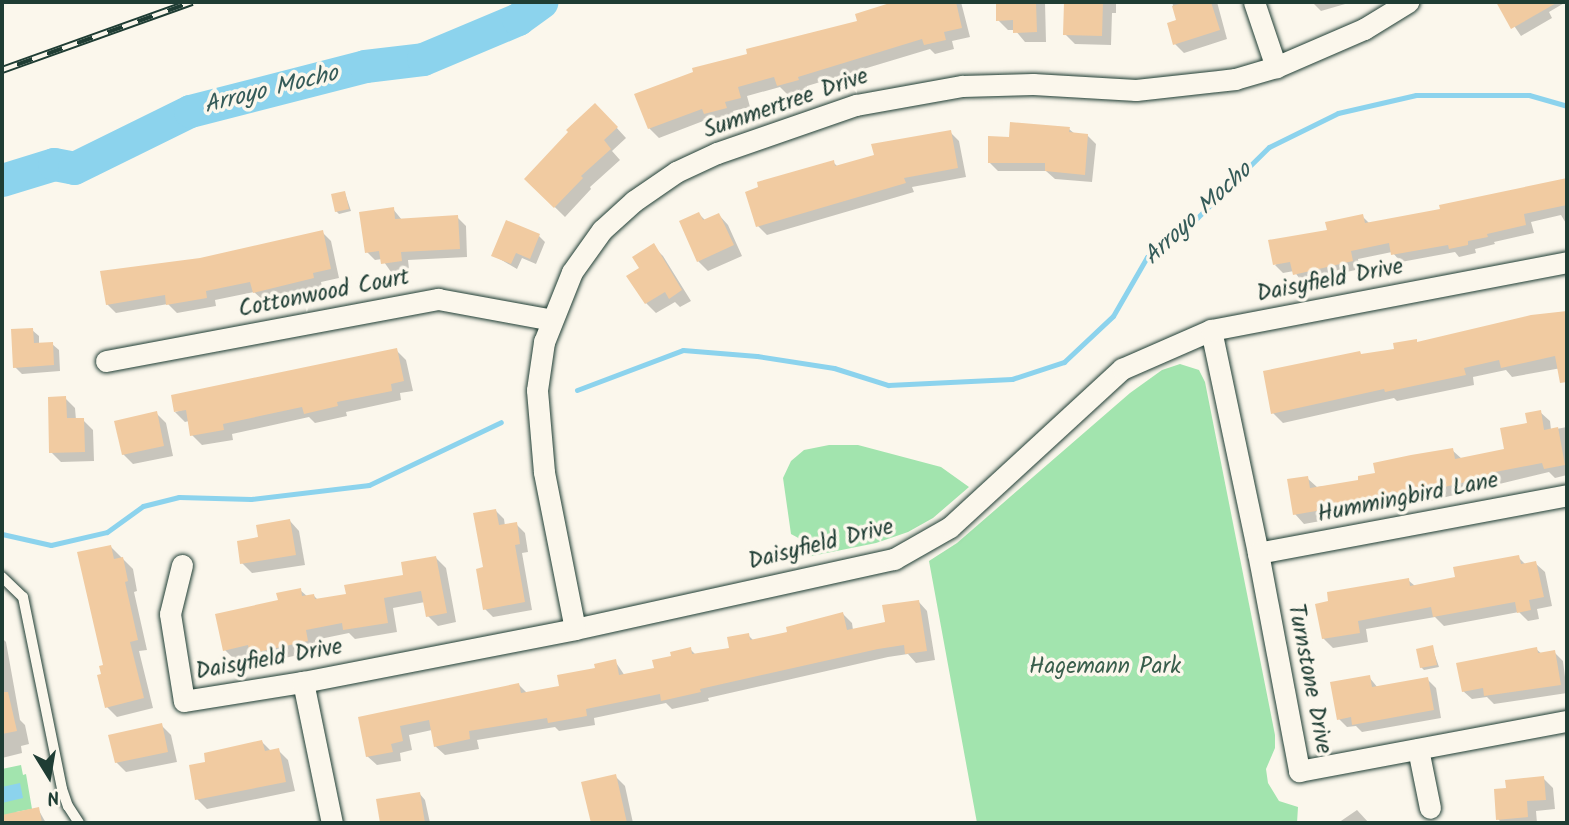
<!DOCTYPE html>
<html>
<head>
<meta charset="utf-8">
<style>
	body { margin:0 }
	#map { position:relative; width:1569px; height:825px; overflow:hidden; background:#fbf7ec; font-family:Kalam,sans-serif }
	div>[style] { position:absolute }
	.green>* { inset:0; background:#a2e4ae }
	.water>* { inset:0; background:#8cd3ed }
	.shadow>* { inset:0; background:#0003 }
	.stream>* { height:5px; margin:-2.5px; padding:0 2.5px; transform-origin:2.5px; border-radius:2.5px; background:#8cd3ed }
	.river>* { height:33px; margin:-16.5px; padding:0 16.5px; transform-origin:16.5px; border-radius:16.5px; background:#8cd3ed }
	.building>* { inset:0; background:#f1cba1 }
	.roads { filter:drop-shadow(0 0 2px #1f3d34) drop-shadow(0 0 2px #1f3d34) }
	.lane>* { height:10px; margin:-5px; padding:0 5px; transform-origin:5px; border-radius:5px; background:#fbf7ec }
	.street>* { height:21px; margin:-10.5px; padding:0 10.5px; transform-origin:10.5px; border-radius:10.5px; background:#fbf7ec }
	.rail>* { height:8px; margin-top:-4px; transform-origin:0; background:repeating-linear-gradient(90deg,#fbf7ec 0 16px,#1f3d34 0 32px); box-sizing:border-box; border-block:2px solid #1f3d34 }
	span { translate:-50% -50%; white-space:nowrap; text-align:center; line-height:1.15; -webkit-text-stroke:7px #fbf7ec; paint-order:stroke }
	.street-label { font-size:23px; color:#1f3d34 }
	.park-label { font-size:23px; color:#395e4c }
	.water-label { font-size:24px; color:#355b59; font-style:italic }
	.frame { position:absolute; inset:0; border:4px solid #1f3d34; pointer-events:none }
	.north { position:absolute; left:14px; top:741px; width:70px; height:70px; -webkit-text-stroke:5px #fbf7ec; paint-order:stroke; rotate:169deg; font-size:19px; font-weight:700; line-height:28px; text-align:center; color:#1f3d34 }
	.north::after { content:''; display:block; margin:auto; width:24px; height:32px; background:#1f3d34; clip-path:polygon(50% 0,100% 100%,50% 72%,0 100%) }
</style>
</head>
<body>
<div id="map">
	<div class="green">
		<i style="clip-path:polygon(1180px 364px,1199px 370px,1205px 382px,1275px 735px,1275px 748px,1266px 769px,1268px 783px,1279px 801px,1298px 807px,1297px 823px,977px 823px,929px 561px,957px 543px,1130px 393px,1162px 370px)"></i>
		<i style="clip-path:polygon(829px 445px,858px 445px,941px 467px,969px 487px,933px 518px,908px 532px,876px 543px,807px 557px,802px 540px,791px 534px,783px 478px,791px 461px,804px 450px)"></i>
		<i style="clip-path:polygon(21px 765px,23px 775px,26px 774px,32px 809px,16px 812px,18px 823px,4px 823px,2px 769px)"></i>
	</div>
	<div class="water">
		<i style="clip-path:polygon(20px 783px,23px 798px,2px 803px,2px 787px)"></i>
	</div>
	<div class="shadow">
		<i style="clip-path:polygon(919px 2px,961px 2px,970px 37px,952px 41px,954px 49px,935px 54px,930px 49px,807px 86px,807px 89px,788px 95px,780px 87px,747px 96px,750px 107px,733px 111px,735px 117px,715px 122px,711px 118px,659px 138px,649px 128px,859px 22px)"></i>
		<i style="clip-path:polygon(998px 2px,1045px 2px,1046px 42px,1025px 42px,1015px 30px,1008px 30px,998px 20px)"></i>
		<i style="clip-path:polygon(1066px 2px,1116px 2px,1116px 13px,1112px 13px,1111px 45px,1075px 44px,1065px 34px)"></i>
		<i style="clip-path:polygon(1172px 2px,1217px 2px,1227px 39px,1184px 53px,1175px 44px,1178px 22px)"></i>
		<i style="clip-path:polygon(1312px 2px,1352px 2px,1321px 11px)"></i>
		<i style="clip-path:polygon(1498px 2px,1566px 2px,1549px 12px,1552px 18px,1521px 36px)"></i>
		<i style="clip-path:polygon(605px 115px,626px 138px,612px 151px,620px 160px,590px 187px,591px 189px,565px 217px,526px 179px)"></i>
		<i style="clip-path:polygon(1069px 129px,1075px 134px,1087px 135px,1096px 144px,1092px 182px,1055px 179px,1046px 171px,998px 171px,989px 162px,1011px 139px)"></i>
		<i style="clip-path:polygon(950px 132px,959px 141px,966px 177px,912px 187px,914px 192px,767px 235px,758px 226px,833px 162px,838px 167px)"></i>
		<i style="clip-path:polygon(1567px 179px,1567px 225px,1561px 215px,1531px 222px,1534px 233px,1494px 242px,1495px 244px,1475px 249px,1476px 253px,1459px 257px,1455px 252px,1401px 262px,1392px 252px,1358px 259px,1360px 269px,1302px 282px,1294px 271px,1283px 273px,1275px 265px,1329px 231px,1362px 216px,1370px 224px,1443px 211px)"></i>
		<i style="clip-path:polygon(345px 193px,351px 211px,339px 214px,336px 211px)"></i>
		<i style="clip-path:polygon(393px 209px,402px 220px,457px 217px,466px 226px,467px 257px,408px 260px,409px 269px,391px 272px,382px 259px,375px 260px,367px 252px)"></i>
		<i style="clip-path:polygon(699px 214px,706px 221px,719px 215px,728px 225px,742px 256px,708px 271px,698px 261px)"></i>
		<i style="clip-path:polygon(322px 232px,331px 241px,339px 278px,321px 282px,322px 287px,264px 301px,254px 292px,215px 300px,216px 306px,177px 313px,168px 304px,116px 313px,107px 304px,201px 260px)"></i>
		<i style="clip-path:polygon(539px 236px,545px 242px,536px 264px,522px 258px,517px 269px,493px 255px)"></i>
		<i style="clip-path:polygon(653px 246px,663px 256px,691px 301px,680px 307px,675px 302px,656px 313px,646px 303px,641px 268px)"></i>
		<i style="clip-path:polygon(1567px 313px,1567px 367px,1512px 377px,1506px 370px,1473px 377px,1474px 385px,1397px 401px,1394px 398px,1283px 423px,1273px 413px,1362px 356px,1396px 350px,1416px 341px,1419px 344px,1531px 317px)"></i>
		<i style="clip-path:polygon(32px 330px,39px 336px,39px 345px,52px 344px,59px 350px,60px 371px,22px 374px,15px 367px)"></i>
		<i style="clip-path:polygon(396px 350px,406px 360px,413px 391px,400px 393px,401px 400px,346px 412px,347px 416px,315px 423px,309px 417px,232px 434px,233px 440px,202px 445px,192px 435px,189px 421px,185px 422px,175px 412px)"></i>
		<i style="clip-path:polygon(65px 398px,75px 408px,76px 420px,83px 420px,93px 430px,94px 461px,61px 462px,51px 452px)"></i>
		<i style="clip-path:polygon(1540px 412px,1550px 421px,1551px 430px,1567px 427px,1567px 475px,1555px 478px,1549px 472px,1409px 506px,1404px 501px,1353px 512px,1354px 515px,1304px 524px,1295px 514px,1307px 478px,1317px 487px,1360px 482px,1452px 450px,1462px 459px,1506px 450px)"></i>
		<i style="clip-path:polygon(156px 413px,166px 423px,173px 456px,133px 464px,123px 454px)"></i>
		<i style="clip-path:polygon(496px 511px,504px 519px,505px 526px,516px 524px,525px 533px,528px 552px,522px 553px,532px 610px,493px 617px,485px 609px,485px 569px)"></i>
		<i style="clip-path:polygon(290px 521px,299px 531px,305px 565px,252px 573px,242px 563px,260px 539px)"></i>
		<i style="clip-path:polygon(111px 547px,133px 569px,137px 591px,134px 592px,147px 650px,139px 651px,153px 708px,117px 717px,107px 707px,103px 675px)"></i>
		<i style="clip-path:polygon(1518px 557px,1526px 565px,1535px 563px,1545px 572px,1552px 606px,1537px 609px,1539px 619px,1528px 621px,1519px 612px,1444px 626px,1435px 617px,1366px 629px,1368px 642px,1333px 648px,1323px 638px,1408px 580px,1415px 586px,1457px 579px)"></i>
		<i style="clip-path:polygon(436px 558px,446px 568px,456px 622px,438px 626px,428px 616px,425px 602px,393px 608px,397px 632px,355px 639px,349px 633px,315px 640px,317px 651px,261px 663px,254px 656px,235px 660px,225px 650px,280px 601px,300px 590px,308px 597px,314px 596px,318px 600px,347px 596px,405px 577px)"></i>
		<i style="clip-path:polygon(918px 601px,927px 611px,935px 660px,916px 663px,908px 654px,888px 657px,708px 698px,709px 701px,672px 709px,666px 703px,594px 718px,595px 725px,559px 731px,555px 727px,477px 740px,479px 749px,445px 755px,435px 746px,432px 730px,409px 735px,412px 750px,400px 753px,401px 761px,377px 765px,367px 756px,360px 718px,519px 685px,527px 693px,561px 687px,615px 661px,625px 676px,656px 669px,690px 649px,696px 655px,731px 649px,748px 635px,754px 641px,789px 633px,843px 614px,852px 623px,853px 630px,887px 623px)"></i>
		<i style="clip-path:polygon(2px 638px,6px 642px,20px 720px,25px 725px,29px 744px,21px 746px,22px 753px,2px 758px)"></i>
		<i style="clip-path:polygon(1432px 647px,1439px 667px,1424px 670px,1421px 667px)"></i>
		<i style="clip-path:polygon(1536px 649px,1542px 654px,1554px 652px,1563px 661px,1567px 693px,1494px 704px,1487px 697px,1472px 699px,1463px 691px)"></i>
		<i style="clip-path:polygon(1369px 677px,1378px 688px,1427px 679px,1436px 688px,1441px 718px,1362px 732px,1356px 726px,1347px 727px,1339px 719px)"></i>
		<i style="clip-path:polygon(161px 725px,171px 735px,177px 762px,126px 772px,116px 762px)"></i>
		<i style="clip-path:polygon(262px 742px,271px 751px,278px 750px,288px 760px,295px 791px,207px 809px,197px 799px,207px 764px)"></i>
		<i style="clip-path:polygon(615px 776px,625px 786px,633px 823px,593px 823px,583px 783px)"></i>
		<i style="clip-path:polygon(1543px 778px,1553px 788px,1555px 809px,1536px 811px,1537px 823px,1502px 823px,1498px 819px,1508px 789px)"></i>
		<i style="clip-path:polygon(419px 793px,425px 800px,430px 823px,382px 823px,378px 801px)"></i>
		<i style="clip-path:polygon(38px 809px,46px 823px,20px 823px,18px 814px)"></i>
		<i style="clip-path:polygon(1357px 810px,1369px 823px,1338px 823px)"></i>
	</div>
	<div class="stream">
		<i style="left:577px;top:390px;width:113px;rotate:-20.7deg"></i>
		<i style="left:683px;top:350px;width:74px;rotate:4.6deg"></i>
		<i style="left:757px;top:356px;width:78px;rotate:8.9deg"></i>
		<i style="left:834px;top:368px;width:57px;rotate:17.5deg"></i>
		<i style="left:888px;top:385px;width:124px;rotate:-2.8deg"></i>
		<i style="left:1012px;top:379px;width:55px;rotate:-18.1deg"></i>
		<i style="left:1064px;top:362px;width:67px;rotate:-43.2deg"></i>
		<i style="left:1113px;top:316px;width:68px;rotate:-60deg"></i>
		<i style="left:1147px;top:257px;width:63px;rotate:-38deg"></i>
		<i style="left:1197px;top:218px;width:101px;rotate:-44.6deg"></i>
		<i style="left:1269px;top:147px;width:77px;rotate:-26.2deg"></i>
		<i style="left:1338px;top:113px;width:80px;rotate:-13deg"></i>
		<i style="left:1416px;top:95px;width:113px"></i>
		<i style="left:1529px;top:95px;width:40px;rotate:16deg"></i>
		<i style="left:2px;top:534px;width:50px;rotate:12.7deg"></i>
		<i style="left:51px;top:545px;width:57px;rotate:-13.1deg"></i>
		<i style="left:107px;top:532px;width:44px;rotate:-35.8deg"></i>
		<i style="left:143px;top:506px;width:37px;rotate:-14deg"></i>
		<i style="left:179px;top:497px;width:72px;rotate:1.6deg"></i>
		<i style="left:251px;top:499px;width:119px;rotate:-6.8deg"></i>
		<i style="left:369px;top:485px;width:146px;rotate:-25.5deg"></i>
	</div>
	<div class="river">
		<i style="left:2px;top:180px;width:54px;rotate:-17.1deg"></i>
		<i style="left:54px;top:164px;width:20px;rotate:11deg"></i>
		<i style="left:74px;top:168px;width:129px;rotate:-26.2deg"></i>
		<i style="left:190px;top:111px;width:181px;rotate:-14.4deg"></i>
		<i style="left:365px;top:66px;width:58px;rotate:-6.9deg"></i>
		<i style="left:423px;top:59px;width:103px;rotate:-22.8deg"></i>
		<i style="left:518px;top:19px;width:29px;rotate:-36deg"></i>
	</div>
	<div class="building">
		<i style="clip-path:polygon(893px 2px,956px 2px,962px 28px,944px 32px,946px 40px,924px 45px,922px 39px,798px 77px,799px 80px,777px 86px,774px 77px,738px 87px,741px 98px,725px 102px,727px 108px,704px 114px,702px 109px,648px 129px,634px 94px,693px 72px,692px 68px,747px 54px,746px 49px,857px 21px,855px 14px)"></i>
		<i style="clip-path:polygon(996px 2px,1036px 2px,1037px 32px,1013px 33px,1013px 20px,996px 21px)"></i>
		<i style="clip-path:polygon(1064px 2px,1103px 2px,1102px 36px,1063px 35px)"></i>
		<i style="clip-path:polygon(1187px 2px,1211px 2px,1220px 30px,1173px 45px,1167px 23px,1176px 20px,1172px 6px)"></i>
		<i style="clip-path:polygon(1496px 2px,1558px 2px,1511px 29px)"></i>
		<i style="clip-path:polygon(595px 103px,618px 127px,604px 140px,611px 149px,581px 176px,583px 178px,554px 208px,524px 179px,568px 132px,566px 130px)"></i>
		<i style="clip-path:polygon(1010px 122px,1070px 127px,1069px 132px,1088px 134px,1085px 175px,1045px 171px,1045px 163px,988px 163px,988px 136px,1009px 137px)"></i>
		<i style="clip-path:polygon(951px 130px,958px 168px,904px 178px,906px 183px,756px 227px,745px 192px,758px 187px,757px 182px,834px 160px,835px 166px,874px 155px,871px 144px)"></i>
		<i style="clip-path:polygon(1567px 178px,1567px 205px,1524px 214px,1526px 225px,1487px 234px,1488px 237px,1468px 241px,1468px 245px,1449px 249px,1448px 245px,1391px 255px,1389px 243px,1351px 251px,1353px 261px,1293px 275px,1290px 262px,1273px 265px,1268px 240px,1327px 230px,1325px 222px,1363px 214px,1365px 223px,1440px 209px,1439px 205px)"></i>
		<i style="clip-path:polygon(345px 191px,349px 209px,335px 212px,331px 194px)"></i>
		<i style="clip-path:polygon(394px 207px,395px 219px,458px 215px,460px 249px,401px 252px,402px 261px,381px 264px,379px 251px,365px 253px,359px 212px)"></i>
		<i style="clip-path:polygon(699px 212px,703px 220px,719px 213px,734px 245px,697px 262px,679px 221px)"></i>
		<i style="clip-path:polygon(506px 220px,540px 234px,530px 259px,516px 253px,511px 264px,491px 256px)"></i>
		<i style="clip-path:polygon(323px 230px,331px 269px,313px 273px,314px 278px,253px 293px,250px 282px,206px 291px,207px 298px,166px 305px,165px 295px,106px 305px,100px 271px,200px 258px)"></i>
		<i style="clip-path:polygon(654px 243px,682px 290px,669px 299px,665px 292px,645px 304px,626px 276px,639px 268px,632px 257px)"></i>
		<i style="clip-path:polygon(1567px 311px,1567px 382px,1560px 383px,1555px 356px,1501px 368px,1499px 360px,1464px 368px,1466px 375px,1385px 392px,1384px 389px,1271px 414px,1263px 371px,1360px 351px,1361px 354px,1394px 349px,1393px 343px,1417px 339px,1417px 342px,1531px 315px)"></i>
		<i style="clip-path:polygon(33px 328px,34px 343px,53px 342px,54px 365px,13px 368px,11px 329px)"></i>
		<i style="clip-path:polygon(397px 348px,404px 381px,391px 384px,392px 391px,337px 402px,338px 406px,304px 414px,302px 407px,223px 424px,224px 430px,190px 436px,186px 410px,174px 412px,171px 395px)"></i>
		<i style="clip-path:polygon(66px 396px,67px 418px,84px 418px,85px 452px,49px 453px,48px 397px)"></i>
		<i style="clip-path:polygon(1541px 410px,1544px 430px,1558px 427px,1565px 465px,1544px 469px,1542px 463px,1490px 473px,1491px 476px,1419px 493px,1398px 497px,1397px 492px,1345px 503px,1345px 506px,1293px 515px,1287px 479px,1308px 476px,1310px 488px,1358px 480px,1358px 476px,1375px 473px,1373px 463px,1411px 455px,1453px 448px,1455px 459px,1504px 449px,1500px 428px,1527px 423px,1525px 413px)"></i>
		<i style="clip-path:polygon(157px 411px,164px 446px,122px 455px,114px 421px)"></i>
		<i style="clip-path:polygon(496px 509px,499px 525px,517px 522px,520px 544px,515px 545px,525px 602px,483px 610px,476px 569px,483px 567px,473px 513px)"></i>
		<i style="clip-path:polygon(290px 519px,296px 555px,240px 564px,237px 541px,258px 537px,256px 525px)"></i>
		<i style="clip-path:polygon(111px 545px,114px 559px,123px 557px,128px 581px,125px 582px,138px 640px,130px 642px,144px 698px,105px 708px,97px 675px,101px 674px,99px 666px,103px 665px,77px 552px)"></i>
		<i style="clip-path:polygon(1519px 555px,1521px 564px,1536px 561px,1544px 597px,1529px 600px,1531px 610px,1517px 613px,1515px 602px,1433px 617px,1431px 607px,1358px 621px,1360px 633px,1322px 639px,1315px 604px,1328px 601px,1327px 592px,1409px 578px,1410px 586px,1455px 577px,1453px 567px)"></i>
		<i style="clip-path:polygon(436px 556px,447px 613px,426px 617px,421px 591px,384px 598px,388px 623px,343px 630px,342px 623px,306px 630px,308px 641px,250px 654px,248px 645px,223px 651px,215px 614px,278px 600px,276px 593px,301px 588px,302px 596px,314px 594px,315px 599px,346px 594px,344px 585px,403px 575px,401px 562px)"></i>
		<i style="clip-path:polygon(919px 600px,927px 651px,905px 654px,904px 645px,878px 649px,700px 689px,701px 692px,661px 701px,660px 694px,586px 709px,587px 716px,548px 723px,547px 718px,469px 731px,470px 739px,434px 747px,429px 720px,400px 726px,403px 741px,391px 744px,393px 752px,366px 757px,358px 717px,519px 683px,521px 693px,559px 686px,557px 675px,595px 668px,594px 664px,616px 659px,619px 675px,654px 668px,652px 660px,671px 656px,670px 652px,691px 647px,692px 654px,729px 648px,727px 637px,749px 633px,750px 640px,787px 632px,786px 627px,843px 612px,847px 630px,885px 622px,882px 605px)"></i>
		<i style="clip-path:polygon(1433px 645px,1437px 665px,1420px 668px,1416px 649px)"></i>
		<i style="clip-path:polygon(1537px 647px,1538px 653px,1555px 650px,1561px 685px,1484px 696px,1483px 688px,1462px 692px,1456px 663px)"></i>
		<i style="clip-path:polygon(1370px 675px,1372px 687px,1428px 677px,1434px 710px,1352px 725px,1351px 717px,1337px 720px,1330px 682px)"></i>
		<i style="clip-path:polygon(2px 692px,8px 692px,17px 731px,2px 734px)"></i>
		<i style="clip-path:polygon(162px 723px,168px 752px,115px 763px,108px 735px)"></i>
		<i style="clip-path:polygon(262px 740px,265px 751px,279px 748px,286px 782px,195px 800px,189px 765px,205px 762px,204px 753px)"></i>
		<i style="clip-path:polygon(616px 774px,627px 823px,591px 823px,581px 782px)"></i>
		<i style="clip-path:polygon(1544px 776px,1546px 800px,1527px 801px,1528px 817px,1496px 820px,1494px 789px,1506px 788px,1505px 780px)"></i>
		<i style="clip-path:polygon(420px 792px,425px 823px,380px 823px,376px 799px)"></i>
		<i style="clip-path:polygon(39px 807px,42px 823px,2px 823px,2px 815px)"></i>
	</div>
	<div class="roads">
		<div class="lane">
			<i style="left:2px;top:577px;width:29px;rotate:44deg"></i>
			<i style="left:23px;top:597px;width:196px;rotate:78.5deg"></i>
			<i style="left:62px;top:789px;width:18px;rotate:71deg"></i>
			<i style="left:68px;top:806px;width:20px;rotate:57deg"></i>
		</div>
		<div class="street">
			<i style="left:1254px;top:2px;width:69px;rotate:71.3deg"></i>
			<i style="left:1211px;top:330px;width:228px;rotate:78.1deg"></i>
			<i style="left:1258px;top:553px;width:222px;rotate:79.3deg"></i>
			<i style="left:1299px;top:771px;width:273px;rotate:-10.6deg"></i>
			<i style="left:106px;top:361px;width:338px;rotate:-10.6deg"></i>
			<i style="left:438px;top:299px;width:116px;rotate:10.4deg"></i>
			<i style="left:1258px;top:553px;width:314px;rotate:-10.6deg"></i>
			<i style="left:182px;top:565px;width:50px;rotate:103.8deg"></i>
			<i style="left:170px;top:614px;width:88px;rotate:80.9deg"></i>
			<i style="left:184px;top:701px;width:121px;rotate:-9.1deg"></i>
			<i style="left:303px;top:682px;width:277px;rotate:-11deg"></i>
			<i style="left:575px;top:629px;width:327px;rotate:-12.4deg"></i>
			<i style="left:894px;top:559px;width:64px;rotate:-29.7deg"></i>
			<i style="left:950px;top:527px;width:234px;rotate:-42.6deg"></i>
			<i style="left:1122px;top:369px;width:97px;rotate:-23.7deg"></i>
			<i style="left:1211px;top:330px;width:362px;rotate:-10.8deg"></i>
			<i style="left:575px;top:629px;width:160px;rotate:-101.2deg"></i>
			<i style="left:544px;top:472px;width:82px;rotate:-94.9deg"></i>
			<i style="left:537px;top:390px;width:49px;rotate:-81.7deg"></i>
			<i style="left:544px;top:342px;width:75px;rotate:-68.2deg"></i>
			<i style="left:572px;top:272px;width:52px;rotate:-54.5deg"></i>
			<i style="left:602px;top:230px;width:43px;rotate:-42.2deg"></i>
			<i style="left:634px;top:201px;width:51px;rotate:-34.6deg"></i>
			<i style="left:676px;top:172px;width:45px;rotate:-24.9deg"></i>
			<i style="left:717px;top:153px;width:147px;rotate:-19.1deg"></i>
			<i style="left:856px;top:105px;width:108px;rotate:-10.2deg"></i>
			<i style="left:962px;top:86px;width:71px;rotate:-1.6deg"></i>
			<i style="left:1033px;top:84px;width:103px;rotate:3.3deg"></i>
			<i style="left:1136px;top:90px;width:100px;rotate:-6.3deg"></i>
			<i style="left:1235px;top:79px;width:43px;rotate:-16.3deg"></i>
			<i style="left:1276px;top:67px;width:96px;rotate:-23.4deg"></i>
			<i style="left:1364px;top:29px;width:52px;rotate:-31.5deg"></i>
			<i style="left:303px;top:682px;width:144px;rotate:78.4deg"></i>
			<i style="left:1418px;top:749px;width:60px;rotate:78.5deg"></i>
		</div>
	</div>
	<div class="rail">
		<i style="left:2px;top:70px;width:202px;rotate:-19.7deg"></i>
	</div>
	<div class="street-label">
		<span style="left:786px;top:104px;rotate:-19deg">Summertree Drive</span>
		<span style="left:1330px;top:281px;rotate:-11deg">Daisyfield Drive</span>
		<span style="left:324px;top:294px;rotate:-11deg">Cottonwood Court</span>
		<span style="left:1408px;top:498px;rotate:-11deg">Hummingbird Lane</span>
		<span style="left:821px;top:545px;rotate:-14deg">Daisyfield Drive</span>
		<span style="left:269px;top:660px;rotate:-10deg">Daisyfield Drive</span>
		<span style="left:1309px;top:679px;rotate:79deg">Turnstone Drive</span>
	</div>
	<div class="park-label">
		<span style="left:1105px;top:667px">Hagemann Park</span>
	</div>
	<div class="water-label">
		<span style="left:271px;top:90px;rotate:-14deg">Arroyo Mocho</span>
		<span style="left:1198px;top:214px;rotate:-43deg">Arroyo Mocho</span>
	</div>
	<div class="frame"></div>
	<div class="north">N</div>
</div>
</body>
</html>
